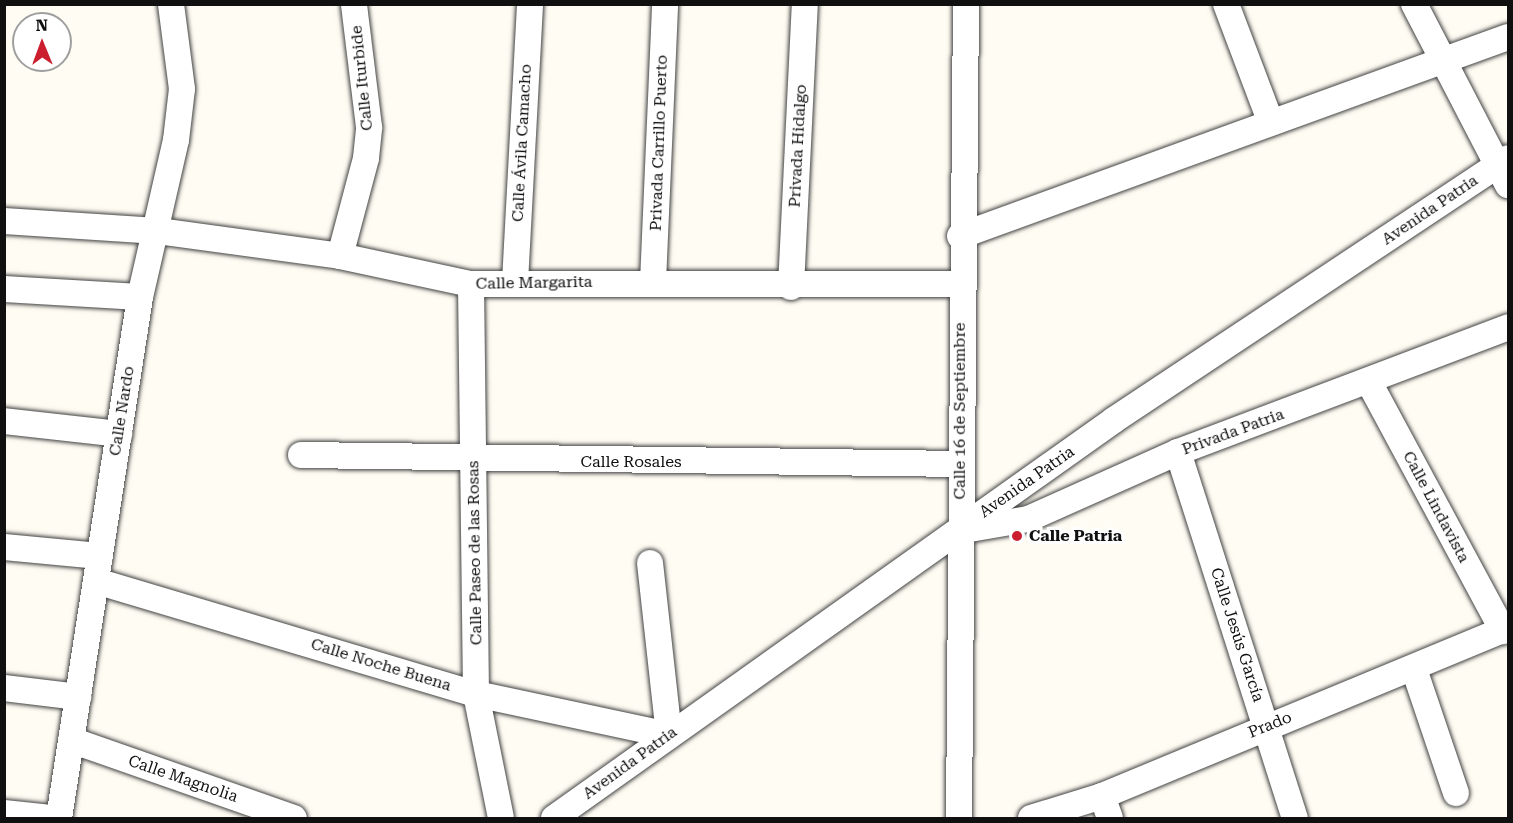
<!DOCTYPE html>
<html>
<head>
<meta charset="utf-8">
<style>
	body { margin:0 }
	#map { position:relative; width:1513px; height:823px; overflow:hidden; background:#fffcf3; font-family:"Roboto Serif",serif }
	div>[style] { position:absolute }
	.roads { filter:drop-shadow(0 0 2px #434343) drop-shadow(0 0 2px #434343) }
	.minor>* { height:26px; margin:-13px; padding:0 13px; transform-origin:13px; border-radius:13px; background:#fff }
	.dots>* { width:16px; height:16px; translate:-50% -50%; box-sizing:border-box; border:3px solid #fff; border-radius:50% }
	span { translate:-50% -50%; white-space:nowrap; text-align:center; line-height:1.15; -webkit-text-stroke:6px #fff; paint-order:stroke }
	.street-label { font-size:16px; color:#101010 }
	.poi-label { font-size:16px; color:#101010; font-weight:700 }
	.left { translate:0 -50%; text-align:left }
	.frame { position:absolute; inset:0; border:6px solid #101010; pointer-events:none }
	.north { position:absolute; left:12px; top:12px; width:60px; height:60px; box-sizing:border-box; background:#fff; border:2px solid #9f9f9f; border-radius:50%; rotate:359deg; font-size:16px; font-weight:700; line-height:24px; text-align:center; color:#101010 }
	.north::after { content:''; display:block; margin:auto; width:21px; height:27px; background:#cb1e2f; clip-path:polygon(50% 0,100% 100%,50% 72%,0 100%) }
</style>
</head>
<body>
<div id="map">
	<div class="roads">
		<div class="minor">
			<i style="left:1226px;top:4px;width:127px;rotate:69.3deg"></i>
			<i style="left:1414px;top:4px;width:204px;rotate:62.6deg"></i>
			<i style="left:4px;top:221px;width:154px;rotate:3.7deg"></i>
			<i style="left:158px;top:231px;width:184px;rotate:7.8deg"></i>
			<i style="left:340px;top:256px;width:134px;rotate:12.1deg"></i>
			<i style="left:471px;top:284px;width:489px"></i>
			<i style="left:960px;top:236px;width:583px;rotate:-19.96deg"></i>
			<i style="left:340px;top:256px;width:101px;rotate:-75.1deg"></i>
			<i style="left:366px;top:158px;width:31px;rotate:-84deg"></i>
			<i style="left:369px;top:127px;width:124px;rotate:-97deg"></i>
			<i style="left:515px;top:282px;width:278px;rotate:-86.9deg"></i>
			<i style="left:653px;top:282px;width:278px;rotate:-87.5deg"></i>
			<i style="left:471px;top:284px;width:410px;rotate:89.3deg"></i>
			<i style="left:476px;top:694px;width:126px;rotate:78.6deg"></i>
			<i style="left:791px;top:287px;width:283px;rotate:-87.2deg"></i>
			<i style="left:4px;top:289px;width:136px;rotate:3.4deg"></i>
			<i style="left:1369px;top:382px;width:283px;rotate:61.7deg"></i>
			<i style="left:4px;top:421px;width:116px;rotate:6.4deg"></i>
			<i style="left:1178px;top:452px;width:384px;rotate:72.3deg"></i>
			<i style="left:301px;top:455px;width:661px;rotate:0.78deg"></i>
			<i style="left:964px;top:530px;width:65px;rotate:-9.8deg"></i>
			<i style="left:1028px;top:519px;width:164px;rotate:-24.1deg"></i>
			<i style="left:1178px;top:452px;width:353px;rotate:-20.7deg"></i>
			<i style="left:4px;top:547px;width:96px;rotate:5.4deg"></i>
			<i style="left:96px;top:581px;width:396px;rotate:16.6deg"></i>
			<i style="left:476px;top:694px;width:197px;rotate:12deg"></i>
			<i style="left:669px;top:735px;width:173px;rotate:-96.3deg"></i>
			<i style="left:1414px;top:669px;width:131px;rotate:71.3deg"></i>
			<i style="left:4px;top:688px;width:75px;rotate:6.9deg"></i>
			<i style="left:71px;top:740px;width:236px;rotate:19.3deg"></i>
			<i style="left:1102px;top:796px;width:23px;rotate:70deg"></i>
			<i style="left:4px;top:813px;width:47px;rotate:6.1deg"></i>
			<i style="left:59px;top:818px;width:527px;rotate:-81.16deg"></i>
			<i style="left:140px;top:297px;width:161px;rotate:-77.1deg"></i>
			<i style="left:176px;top:140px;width:51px;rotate:-83.3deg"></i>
			<i style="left:182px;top:89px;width:86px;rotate:-97.4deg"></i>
			<i style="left:554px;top:818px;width:687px;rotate:-35.4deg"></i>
			<i style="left:1114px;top:420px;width:473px;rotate:-33.6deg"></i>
			<i style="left:959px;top:818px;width:814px;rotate:-89.51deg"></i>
			<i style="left:1031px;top:818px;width:74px;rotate:-17.2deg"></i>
			<i style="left:1102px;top:796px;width:439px;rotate:-22.5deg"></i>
		</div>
	</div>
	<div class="dots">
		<i style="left:1017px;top:536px;background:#cb1e2f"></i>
	</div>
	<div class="street-label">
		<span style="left:362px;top:78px;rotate:-96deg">Calle Iturbide</span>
		<span style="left:522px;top:143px;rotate:-87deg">Calle Ávila Camacho</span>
		<span style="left:659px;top:143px;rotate:-88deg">Privada Carrillo Puerto</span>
		<span style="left:798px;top:146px;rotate:-87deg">Privada Hidalgo</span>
		<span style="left:1430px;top:210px;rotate:-34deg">Avenida Patria</span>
		<span style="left:534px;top:283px;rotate:-1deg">Calle Margarita</span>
		<span style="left:122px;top:411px;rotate:-81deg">Calle Nardo</span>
		<span style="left:960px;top:411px;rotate:-90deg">Calle 16 de Septiembre</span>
		<span style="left:1233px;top:432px;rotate:-20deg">Privada Patria</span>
		<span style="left:631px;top:462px">Calle Rosales</span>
		<span style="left:1027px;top:482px;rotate:-35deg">Avenida Patria</span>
		<span style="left:1436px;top:507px;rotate:62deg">Calle Lindavista</span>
		<span style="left:475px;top:553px;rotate:-91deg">Calle Paseo de las Rosas</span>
		<span style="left:1237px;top:635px;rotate:72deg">Calle Jesús García</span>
		<span style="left:381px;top:665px;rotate:17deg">Calle Noche Buena</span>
		<span style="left:1270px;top:725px;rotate:-22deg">Prado</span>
		<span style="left:630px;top:763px;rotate:-36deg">Avenida Patria</span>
		<span style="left:183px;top:779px;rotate:19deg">Calle Magnolia</span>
	</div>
	<div class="poi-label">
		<span class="left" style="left:1029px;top:536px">Calle Patria</span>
	</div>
	<div class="frame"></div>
	<div class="north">N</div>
</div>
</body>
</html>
